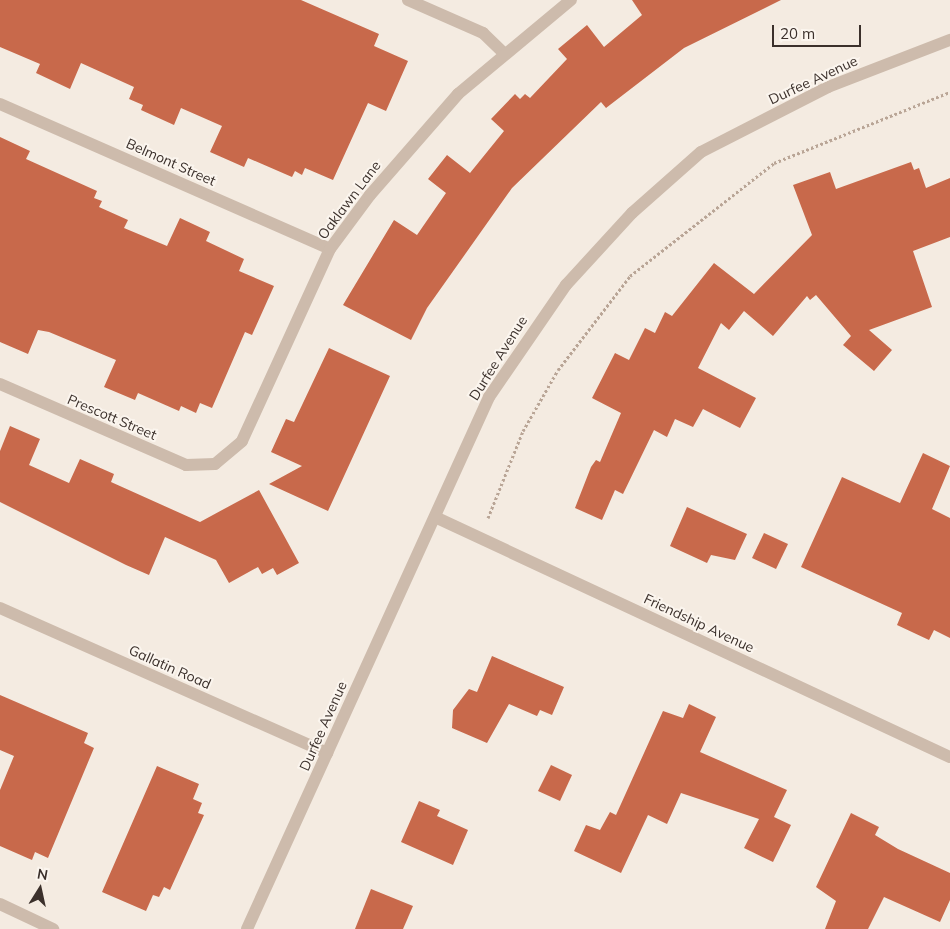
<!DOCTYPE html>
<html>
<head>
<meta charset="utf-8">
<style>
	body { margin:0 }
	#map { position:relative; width:950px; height:929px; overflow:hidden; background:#f4ebe1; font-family:Mulish,sans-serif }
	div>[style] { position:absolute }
	.building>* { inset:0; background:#c8694b }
	.path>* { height:3px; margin-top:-1.5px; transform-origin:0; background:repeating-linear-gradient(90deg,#b9a596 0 2.5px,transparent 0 5px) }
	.minor>* { height:12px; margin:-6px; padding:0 6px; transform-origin:6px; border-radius:6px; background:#cdbbac }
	span { translate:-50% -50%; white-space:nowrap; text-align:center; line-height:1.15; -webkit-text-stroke:4px #fbf5ee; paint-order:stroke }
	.street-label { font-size:14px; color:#3b302b }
	.north { position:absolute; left:15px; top:864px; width:50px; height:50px; -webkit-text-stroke:4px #fbf5ee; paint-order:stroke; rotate:10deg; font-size:14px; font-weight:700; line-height:20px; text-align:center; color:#3b302b }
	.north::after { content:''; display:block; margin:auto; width:18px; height:22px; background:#3b302b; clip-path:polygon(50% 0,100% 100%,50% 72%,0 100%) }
	.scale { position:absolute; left:772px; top:25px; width:89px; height:22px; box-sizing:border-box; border:2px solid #3b302b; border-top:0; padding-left:6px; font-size:15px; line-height:18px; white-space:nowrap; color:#3b302b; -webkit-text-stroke:4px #fbf5ee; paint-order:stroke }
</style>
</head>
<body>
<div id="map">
	<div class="building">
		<i style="clip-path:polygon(0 0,301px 0,379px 34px,374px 46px,408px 61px,386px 111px,368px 103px,333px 180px,305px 168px,302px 175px,295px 171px,292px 177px,248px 158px,244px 167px,210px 152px,222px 126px,181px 108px,174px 125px,141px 110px,143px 105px,129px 99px,134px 87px,81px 63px,70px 89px,36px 73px,40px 64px,0 47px)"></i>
		<i style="clip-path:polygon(632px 0,781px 0,684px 48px,606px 108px,601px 102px,512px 188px,427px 308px,411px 340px,343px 305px,394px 220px,417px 235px,446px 193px,428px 179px,447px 155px,470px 173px,504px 131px,491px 119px,515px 94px,520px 99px,525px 94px,530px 98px,567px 59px,558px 49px,587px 25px,604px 47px,642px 15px)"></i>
		<i style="clip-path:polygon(0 137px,30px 151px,26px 159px,97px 191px,94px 198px,102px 201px,99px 207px,128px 220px,124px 228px,167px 246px,180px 218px,210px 232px,206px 241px,244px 259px,239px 271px,274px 286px,252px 335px,245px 332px,212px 408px,200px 403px,196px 413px,181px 406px,179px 411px,138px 393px,135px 400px,104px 387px,116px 360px,49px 332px,38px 330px,28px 354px,0 342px)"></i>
		<i style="clip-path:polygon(911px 162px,914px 170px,919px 168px,926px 188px,950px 178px,950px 237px,913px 251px,932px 307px,869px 330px,892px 350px,874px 371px,843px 345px,851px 336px,816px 295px,810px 300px,807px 296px,773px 336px,744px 311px,729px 330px,721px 323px,698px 368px,756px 398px,740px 428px,703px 409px,693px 427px,675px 419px,667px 437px,654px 430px,623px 494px,615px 490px,602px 520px,575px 508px,591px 467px,596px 460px,600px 462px,621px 413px,592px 398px,615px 353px,629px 360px,645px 328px,655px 333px,665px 312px,672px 316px,714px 263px,754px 294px,812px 235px,793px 185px,830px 172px,836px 189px)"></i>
		<i style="clip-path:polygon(329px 348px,390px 376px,328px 511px,269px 484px,302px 466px,271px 452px,286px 419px,294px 422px)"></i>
		<i style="clip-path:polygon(10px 426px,40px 439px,29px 465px,69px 483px,80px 459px,114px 474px,111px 482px,200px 522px,259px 490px,299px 563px,277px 575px,273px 568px,262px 574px,258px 567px,229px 583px,216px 560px,165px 537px,149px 575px,126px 565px,0 502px,0 451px)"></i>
		<i style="clip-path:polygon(923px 453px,950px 466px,932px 509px,950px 518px,950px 638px,934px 630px,929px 640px,897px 625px,902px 613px,801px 567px,842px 477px,900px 503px)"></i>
		<i style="clip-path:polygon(687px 507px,747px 534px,735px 560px,711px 555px,707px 563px,670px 546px)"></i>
		<i style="clip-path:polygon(764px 533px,788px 544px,776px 569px,752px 558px)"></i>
		<i style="clip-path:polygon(492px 656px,564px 687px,552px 715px,540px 710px,537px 716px,509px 704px,487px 743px,452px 728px,453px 710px,469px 689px,477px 692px)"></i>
		<i style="clip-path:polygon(0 695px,88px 733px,84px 743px,94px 748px,48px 858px,35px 852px,32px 860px,0 846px,0 790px,14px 756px,0 750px)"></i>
		<i style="clip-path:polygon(689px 704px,716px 717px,700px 752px,787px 790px,774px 817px,791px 825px,773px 862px,744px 848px,759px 819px,681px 793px,667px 824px,648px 815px,621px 873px,574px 851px,586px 825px,600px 830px,610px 812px,616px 815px,663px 711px,683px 718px)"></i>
		<i style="clip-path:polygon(551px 765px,572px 775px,560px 801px,538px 791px)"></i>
		<i style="clip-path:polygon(157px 766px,199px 784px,193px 799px,202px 803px,198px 813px,204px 815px,170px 890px,164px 887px,159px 897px,153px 895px,146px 911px,102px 892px)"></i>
		<i style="clip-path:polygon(419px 801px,440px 810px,437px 816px,468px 830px,453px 865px,401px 842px)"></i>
		<i style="clip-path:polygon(851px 813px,879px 827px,875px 835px,898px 849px,950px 873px,950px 900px,940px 922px,884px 897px,868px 929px,825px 929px,836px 901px,816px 887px)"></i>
		<i style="clip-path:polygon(371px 889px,413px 906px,403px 929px,355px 929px)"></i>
	</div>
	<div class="path">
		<i style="left:488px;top:518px;width:94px;rotate:-68.1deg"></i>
		<i style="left:523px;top:431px;width:70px;rotate:-60.2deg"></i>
		<i style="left:558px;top:370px;width:118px;rotate:-52.5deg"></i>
		<i style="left:630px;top:276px;width:183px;rotate:-38.1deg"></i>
		<i style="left:774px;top:163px;width:190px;rotate:-22deg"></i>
	</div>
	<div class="minor">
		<i style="left:408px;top:0;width:82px;rotate:23.7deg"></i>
		<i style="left:483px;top:33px;width:28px;rotate:44deg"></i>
		<i style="left:0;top:104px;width:360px;rotate:23.7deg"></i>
		<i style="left:0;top:384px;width:203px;rotate:23.5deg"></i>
		<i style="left:186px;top:465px;width:29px;rotate:-2deg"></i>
		<i style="left:215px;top:464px;width:35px;rotate:-40deg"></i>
		<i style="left:242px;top:441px;width:211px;rotate:-65.4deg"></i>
		<i style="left:330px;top:249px;width:67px;rotate:-53.5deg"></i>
		<i style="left:370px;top:195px;width:134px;rotate:-48.9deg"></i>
		<i style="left:458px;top:94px;width:147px;rotate:-39.8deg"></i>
		<i style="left:435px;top:517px;width:568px;rotate:24.99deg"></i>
		<i style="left:0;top:608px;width:358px;rotate:23.9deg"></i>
		<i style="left:0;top:904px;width:59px;rotate:25.3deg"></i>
		<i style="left:247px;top:929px;width:584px;rotate:-65.54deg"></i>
		<i style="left:489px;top:397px;width:136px;rotate:-55.5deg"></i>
		<i style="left:566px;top:285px;width:98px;rotate:-47.5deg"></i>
		<i style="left:632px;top:213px;width:92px;rotate:-41.5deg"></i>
		<i style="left:701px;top:152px;width:143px;rotate:-27.1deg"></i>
		<i style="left:828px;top:87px;width:131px;rotate:-21.1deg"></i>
	</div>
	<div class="street-label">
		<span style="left:813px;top:80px;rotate:-25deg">Durfee Avenue</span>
		<span style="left:171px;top:162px;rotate:24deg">Belmont Street</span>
		<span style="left:349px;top:200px;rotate:-53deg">Oaklawn Lane</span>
		<span style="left:498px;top:358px;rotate:-58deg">Durfee Avenue</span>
		<span style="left:112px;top:417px;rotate:23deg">Prescott Street</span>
		<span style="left:699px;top:623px;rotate:25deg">Friendship Avenue</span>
		<span style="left:170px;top:667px;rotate:24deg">Gallatin Road</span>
		<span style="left:323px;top:726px;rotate:-66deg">Durfee Avenue</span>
	</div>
	<div class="north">N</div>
	<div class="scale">20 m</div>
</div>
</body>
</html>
